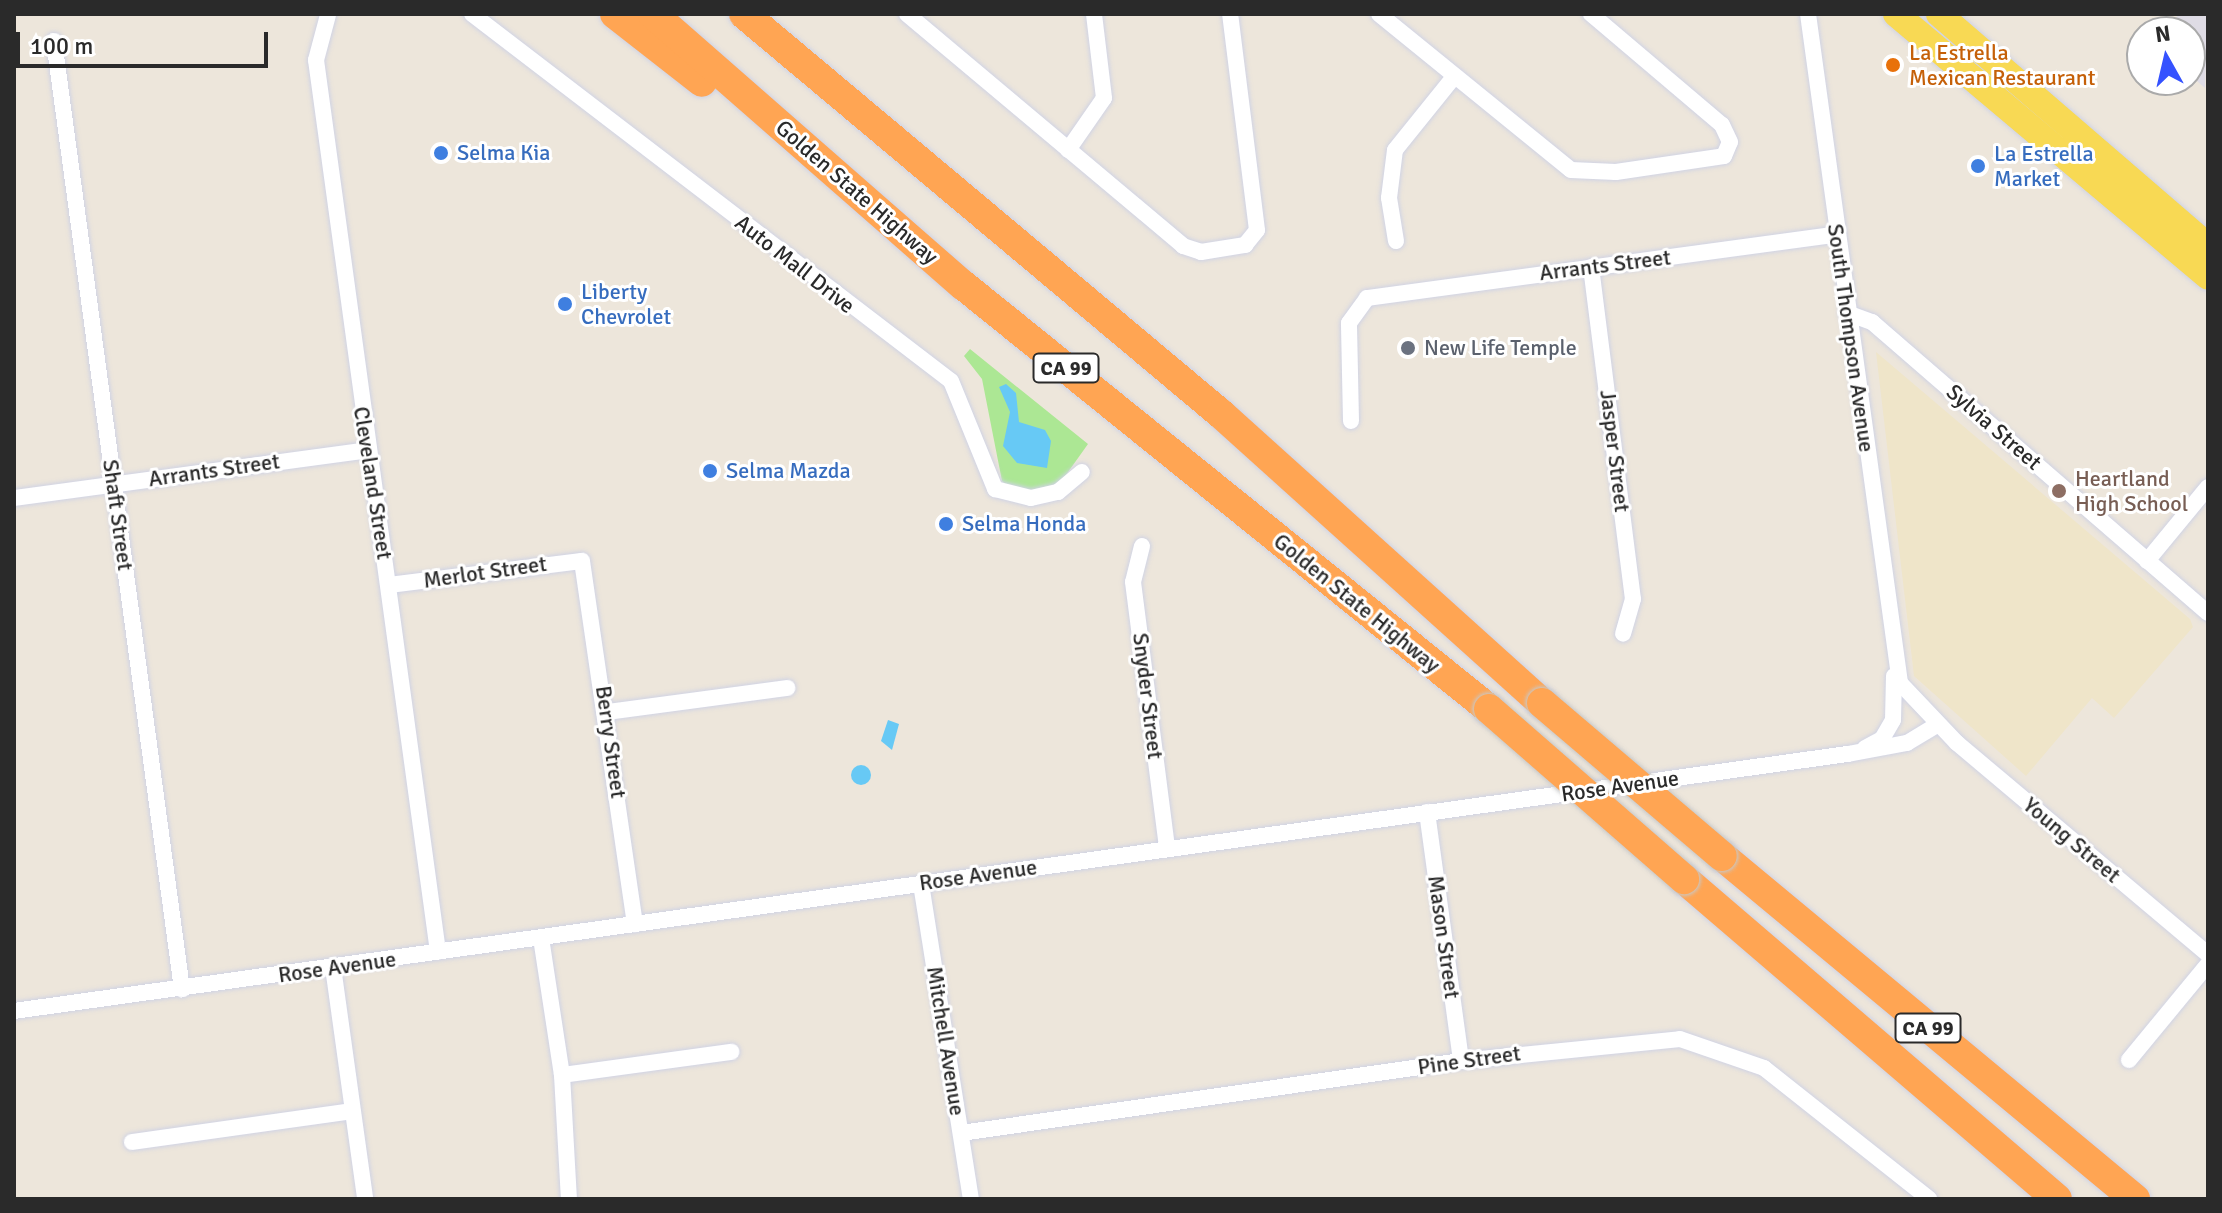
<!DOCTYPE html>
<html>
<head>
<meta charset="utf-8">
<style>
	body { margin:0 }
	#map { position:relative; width:2222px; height:1213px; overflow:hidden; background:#ede6db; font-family:Signika,sans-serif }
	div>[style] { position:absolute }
	.industrial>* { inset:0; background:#dfdce5 }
	.education>* { inset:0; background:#efe5c9 }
	.green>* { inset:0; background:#ace794 }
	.water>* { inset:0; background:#67c9f5 }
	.round { border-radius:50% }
	.roads { filter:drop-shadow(0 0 2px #d0d3e4) drop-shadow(0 0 2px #d0d3e4) }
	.minor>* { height:16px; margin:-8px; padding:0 8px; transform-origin:8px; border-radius:8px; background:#fff }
	.primary>* { height:26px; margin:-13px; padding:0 13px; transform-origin:13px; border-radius:13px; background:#f8d954 }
	.motorway>* { height:30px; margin:-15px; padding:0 15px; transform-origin:15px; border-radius:15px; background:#ffa553 }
	.bridges { filter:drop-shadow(0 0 2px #c8c8c8) drop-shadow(0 0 2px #c8c8c8) }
	.motorway-bridge>* { height:30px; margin:-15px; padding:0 15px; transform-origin:15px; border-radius:15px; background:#ffa553 }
	.dots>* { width:22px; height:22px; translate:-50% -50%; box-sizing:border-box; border:4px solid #fff; border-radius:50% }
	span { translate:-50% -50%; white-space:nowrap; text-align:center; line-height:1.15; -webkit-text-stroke:6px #fff; paint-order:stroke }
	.shield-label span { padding:2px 6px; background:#fff; border:2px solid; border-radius:6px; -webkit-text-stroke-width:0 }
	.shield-label { font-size:20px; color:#2a2a2a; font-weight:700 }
	.food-label { font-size:22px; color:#c56008 }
	.left { translate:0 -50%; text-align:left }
	.shop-label { font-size:22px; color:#366cbe }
	.street-label { font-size:22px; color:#2a2a2a }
	.worship-label { font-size:22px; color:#5b616d }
	.education-label { font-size:22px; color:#785e54 }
	.frame { position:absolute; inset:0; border:16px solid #2a2a2a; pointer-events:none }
	.north { position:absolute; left:2126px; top:16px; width:80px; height:80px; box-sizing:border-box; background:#fff; border:2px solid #aaa; border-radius:50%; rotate:352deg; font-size:22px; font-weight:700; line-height:32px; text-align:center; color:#2a2a2a }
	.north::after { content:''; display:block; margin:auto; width:28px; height:36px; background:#3552ff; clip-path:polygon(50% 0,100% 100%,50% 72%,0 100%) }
	.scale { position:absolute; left:16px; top:32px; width:252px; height:36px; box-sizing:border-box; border:4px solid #2a2a2a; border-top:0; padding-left:10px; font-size:24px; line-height:28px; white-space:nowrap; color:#2a2a2a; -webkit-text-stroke:6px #fff; paint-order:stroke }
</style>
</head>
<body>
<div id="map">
	<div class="industrial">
		<i style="clip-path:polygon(2179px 14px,2208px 14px,2205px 88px,2190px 75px,2190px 32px,2165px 32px)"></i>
	</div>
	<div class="education">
		<i style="clip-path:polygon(1876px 352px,2190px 619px,2193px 627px,2114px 718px,2092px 698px,2026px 776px,1914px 676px)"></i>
	</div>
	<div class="green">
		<i style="clip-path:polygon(970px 349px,1088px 444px,1056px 489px,1016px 494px,1002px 481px,982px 379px,964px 356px)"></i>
	</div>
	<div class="water">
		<i style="clip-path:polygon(1006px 384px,1016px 393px,1019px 422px,1045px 430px,1051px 441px,1047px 468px,1017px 463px,1003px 446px,1010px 412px,999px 387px)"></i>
		<i style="clip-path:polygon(888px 720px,899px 724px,892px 750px,881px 741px)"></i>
		<i class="round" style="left:851px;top:765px;width:20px;height:20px"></i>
	</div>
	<div class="roads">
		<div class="minor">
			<i style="left:472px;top:14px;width:603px;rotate:37.46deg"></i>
			<i style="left:951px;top:381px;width:117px;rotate:67.8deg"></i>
			<i style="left:995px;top:489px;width:37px;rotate:14deg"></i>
			<i style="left:1031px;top:498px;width:28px;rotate:-13deg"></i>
			<i style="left:1058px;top:492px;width:31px;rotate:-40deg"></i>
			<i style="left:907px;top:14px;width:361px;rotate:40deg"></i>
			<i style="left:1183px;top:246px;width:19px;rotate:18deg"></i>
			<i style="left:1201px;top:252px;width:45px;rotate:-9deg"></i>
			<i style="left:1245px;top:245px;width:19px;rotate:-51deg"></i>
			<i style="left:1257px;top:230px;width:218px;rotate:-97.1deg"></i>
			<i style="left:1379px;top:14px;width:247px;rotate:39.1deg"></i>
			<i style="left:1571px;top:170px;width:45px;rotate:2.5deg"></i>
			<i style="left:1616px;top:172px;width:109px;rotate:-8.4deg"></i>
			<i style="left:1724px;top:156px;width:15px;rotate:-67deg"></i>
			<i style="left:1730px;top:142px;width:19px;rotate:-115deg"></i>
			<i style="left:1722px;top:125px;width:172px;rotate:-139.7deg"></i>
			<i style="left:1808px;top:14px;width:675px;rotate:82.17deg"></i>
			<i style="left:1900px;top:683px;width:83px;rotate:46.5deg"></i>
			<i style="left:1957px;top:743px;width:328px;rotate:40.1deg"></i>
			<i style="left:328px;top:15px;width:47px;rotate:104.9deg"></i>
			<i style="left:316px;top:60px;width:900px;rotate:82.21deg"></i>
			<i style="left:54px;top:41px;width:957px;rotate:82.31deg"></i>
			<i style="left:1068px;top:150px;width:63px;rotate:-55.3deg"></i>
			<i style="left:1104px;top:98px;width:85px;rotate:-96.8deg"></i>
			<i style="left:1396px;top:241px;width:44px;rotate:-99.2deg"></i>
			<i style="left:1389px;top:198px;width:48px;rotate:-82.9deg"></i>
			<i style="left:1395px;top:150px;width:94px;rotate:-51.1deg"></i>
			<i style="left:1591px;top:267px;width:335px;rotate:82.8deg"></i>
			<i style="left:1633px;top:599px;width:36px;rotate:106deg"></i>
			<i style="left:1847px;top:313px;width:27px;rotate:20deg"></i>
			<i style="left:1872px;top:322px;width:444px;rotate:40.9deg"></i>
			<i style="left:1351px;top:421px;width:98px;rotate:-91.2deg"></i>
			<i style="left:1349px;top:323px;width:31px;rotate:-54deg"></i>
			<i style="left:1367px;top:298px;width:473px;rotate:-7.7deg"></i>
			<i style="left:14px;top:498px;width:356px;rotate:-7.7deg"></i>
			<i style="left:1142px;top:546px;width:37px;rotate:104deg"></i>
			<i style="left:1133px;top:582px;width:268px;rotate:82.7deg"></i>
			<i style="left:2147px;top:561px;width:96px;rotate:-50.5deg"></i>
			<i style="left:389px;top:585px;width:194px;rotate:-7.1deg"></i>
			<i style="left:582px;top:561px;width:367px;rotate:81.7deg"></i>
			<i style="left:607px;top:712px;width:182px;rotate:-7.6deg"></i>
			<i style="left:1865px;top:748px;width:19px;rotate:-28deg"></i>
			<i style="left:1882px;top:739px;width:22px;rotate:-60deg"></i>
			<i style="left:1893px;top:720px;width:44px;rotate:-88.7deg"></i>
			<i style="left:1427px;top:812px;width:251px;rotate:82.2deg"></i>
			<i style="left:921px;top:884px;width:319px;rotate:81deg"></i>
			<i style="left:541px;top:938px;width:139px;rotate:81.3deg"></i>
			<i style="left:562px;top:1075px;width:124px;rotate:86.8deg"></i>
			<i style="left:333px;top:967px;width:234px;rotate:82.1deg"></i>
			<i style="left:14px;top:1011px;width:1852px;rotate:-7.98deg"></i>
			<i style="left:1848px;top:754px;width:60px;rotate:-10.6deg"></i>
			<i style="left:1907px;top:743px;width:35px;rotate:-31deg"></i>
			<i style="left:2129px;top:1060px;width:124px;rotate:-50.5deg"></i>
			<i style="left:562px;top:1075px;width:171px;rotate:-7.8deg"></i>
			<i style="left:961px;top:1133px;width:505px;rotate:-8.19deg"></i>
			<i style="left:1461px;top:1061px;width:220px;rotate:-5.7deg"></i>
			<i style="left:1680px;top:1039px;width:89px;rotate:19deg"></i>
			<i style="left:1764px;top:1068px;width:211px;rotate:38.4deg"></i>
			<i style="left:132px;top:1142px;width:222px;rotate:-8deg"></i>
		</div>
		<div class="primary">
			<i style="left:1896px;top:14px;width:408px;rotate:40.1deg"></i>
			<i style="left:1939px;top:14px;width:355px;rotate:40.8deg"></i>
		</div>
		<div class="motorway">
			<i style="left:615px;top:14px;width:110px;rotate:38deg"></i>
			<i style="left:653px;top:14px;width:412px;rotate:41.2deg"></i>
			<i style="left:963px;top:285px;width:676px;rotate:38.87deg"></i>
			<i style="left:744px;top:14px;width:623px;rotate:39.98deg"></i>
			<i style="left:1221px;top:414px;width:432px;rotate:42deg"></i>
			<i style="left:1722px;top:856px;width:537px;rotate:39.71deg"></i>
			<i style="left:1684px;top:879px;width:491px;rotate:40.6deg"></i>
		</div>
	</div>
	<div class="bridges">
		<div class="motorway-bridge">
			<i style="left:1542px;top:703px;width:236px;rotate:40.4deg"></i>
			<i style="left:1489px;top:709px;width:259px;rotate:41.1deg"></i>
		</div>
	</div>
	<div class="dots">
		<i style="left:1893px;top:65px;background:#e8710a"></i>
		<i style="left:441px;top:153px;background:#3f7fe0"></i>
		<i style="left:1978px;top:166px;background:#3f7fe0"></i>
		<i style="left:565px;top:304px;background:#3f7fe0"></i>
		<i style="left:1408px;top:348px;background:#6b7280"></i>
		<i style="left:710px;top:471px;background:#3f7fe0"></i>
		<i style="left:2059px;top:491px;background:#8d6e63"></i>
		<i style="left:946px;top:524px;background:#3f7fe0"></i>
	</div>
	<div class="shield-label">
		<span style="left:1066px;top:368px">CA 99</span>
		<span style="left:1928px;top:1028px">CA 99</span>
	</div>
	<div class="food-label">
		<span class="left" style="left:1909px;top:65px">La Estrella<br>Mexican Restaurant</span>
	</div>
	<div class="shop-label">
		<span class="left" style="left:457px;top:153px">Selma Kia</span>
		<span class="left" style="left:1994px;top:166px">La Estrella<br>Market</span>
		<span class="left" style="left:581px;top:304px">Liberty<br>Chevrolet</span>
		<span class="left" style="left:726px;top:471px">Selma Mazda</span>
		<span class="left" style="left:962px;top:524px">Selma Honda</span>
	</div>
	<div class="street-label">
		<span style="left:857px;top:192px;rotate:41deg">Golden State Highway</span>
		<span style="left:795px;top:264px;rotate:38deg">Auto Mall Drive</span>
		<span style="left:1605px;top:265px;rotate:-7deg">Arrants Street</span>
		<span style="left:1851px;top:338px;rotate:82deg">South Thompson Avenue</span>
		<span style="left:1994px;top:427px;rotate:41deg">Sylvia Street</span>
		<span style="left:1615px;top:451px;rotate:83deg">Jasper Street</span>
		<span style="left:214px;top:470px;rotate:-8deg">Arrants Street</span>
		<span style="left:373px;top:483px;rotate:81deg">Cleveland Street</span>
		<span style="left:118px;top:515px;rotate:82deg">Shaft Street</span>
		<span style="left:485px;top:572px;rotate:-8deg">Merlot Street</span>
		<span style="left:1357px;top:603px;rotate:39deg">Golden State Highway</span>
		<span style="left:1148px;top:696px;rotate:83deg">Snyder Street</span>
		<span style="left:611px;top:742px;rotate:82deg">Berry Street</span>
		<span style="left:1620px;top:786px;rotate:-8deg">Rose Avenue</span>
		<span style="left:2072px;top:840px;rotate:40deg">Young Street</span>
		<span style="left:978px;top:875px;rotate:-8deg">Rose Avenue</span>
		<span style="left:1444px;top:937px;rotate:82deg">Mason Street</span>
		<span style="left:337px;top:967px;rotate:-8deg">Rose Avenue</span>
		<span style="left:946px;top:1041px;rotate:81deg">Mitchell Avenue</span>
		<span style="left:1469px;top:1060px;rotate:-8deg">Pine Street</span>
	</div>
	<div class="worship-label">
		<span class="left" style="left:1424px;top:348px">New Life Temple</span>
	</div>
	<div class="education-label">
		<span class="left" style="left:2075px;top:491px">Heartland<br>High School</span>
	</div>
	<div class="frame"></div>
	<div class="north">N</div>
	<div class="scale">100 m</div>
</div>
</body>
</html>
